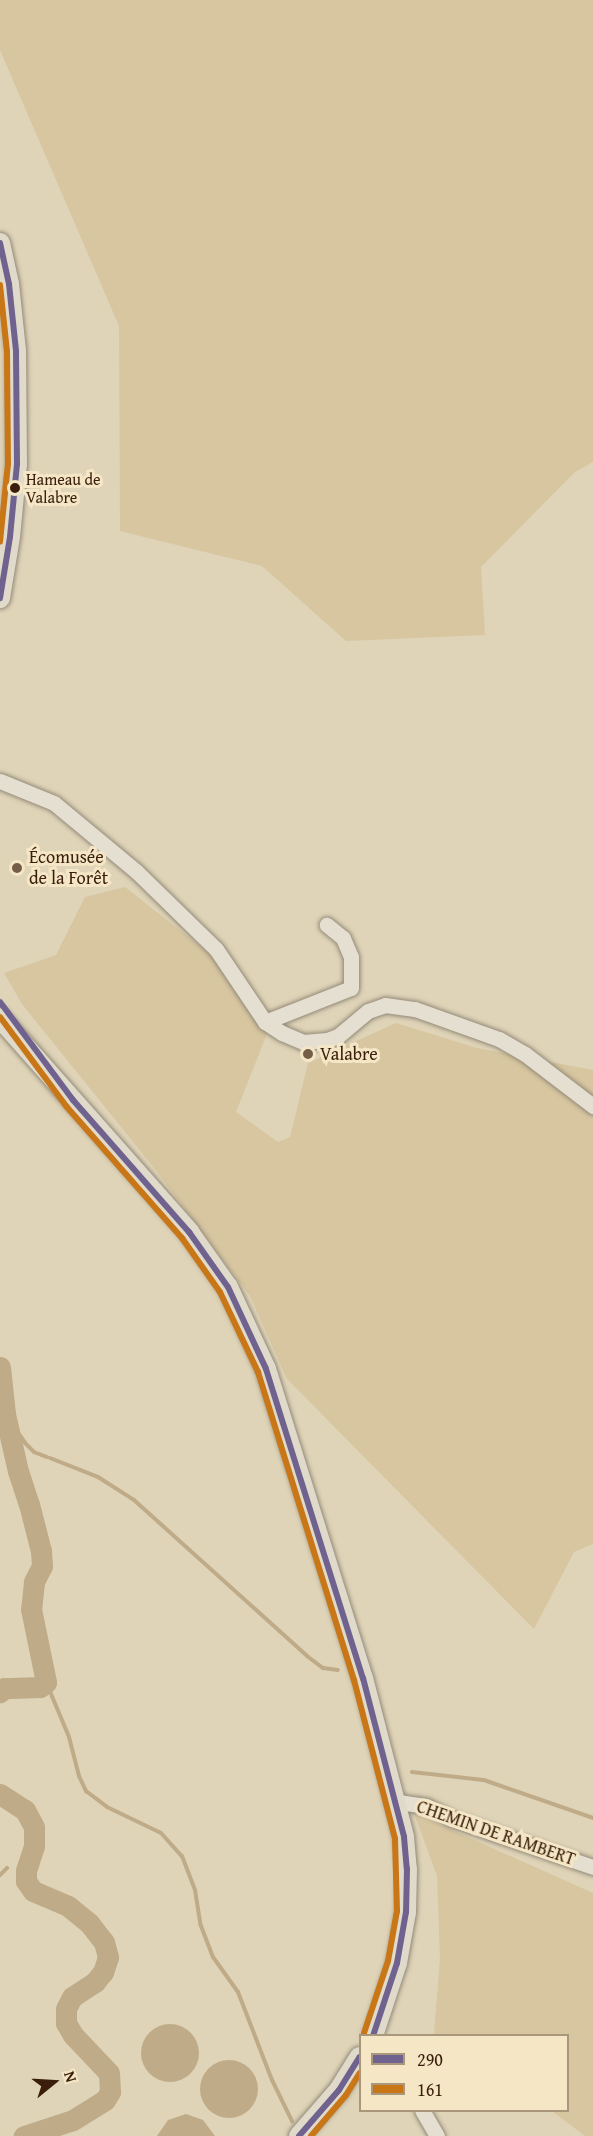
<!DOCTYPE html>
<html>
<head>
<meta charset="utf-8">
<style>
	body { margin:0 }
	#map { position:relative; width:593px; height:2136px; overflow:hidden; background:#dfd4b8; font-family:"Gentium Book Plus",serif }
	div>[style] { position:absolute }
	.green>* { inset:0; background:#d7c6a0 }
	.water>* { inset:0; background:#bfab88 }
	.round { border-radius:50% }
	.stream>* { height:4px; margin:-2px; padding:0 2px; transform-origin:2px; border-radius:2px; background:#bfab88 }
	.river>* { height:21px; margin:-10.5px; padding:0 10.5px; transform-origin:10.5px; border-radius:10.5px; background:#bfab88 }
	.roads { filter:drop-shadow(0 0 2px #948a78) drop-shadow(0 0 2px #948a78) }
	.minor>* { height:15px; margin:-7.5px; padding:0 7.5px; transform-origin:7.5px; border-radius:7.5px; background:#e5dfd1 }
	.major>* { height:20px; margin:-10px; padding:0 10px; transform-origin:10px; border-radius:10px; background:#e0daca }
	.bus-1>* { height:6px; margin:-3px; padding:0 3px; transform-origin:3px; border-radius:3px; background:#70628f }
	.bus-2>* { height:6px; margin:-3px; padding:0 3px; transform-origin:3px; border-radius:3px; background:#c97617 }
	.dots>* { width:16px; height:16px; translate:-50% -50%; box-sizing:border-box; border:3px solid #f5e7c6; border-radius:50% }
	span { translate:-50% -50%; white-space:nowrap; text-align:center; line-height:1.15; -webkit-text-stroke:6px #f5e7c6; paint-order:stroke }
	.bus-label { font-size:16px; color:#3a1e0b }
	.left { translate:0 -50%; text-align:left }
	.poi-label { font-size:18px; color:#3a1e0b }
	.street-label { font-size:18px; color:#3a1e0b }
	.legend { position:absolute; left:359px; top:2034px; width:210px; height:78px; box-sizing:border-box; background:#f5e7c6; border:2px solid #aa977b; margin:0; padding:8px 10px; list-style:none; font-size:18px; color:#3a1e0b }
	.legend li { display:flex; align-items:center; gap:12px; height:30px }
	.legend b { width:30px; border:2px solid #aa977b }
	.north { position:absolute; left:24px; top:2052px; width:60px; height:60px; -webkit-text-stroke:4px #f5e7c6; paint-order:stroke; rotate:72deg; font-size:16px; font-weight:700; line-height:24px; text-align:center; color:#3a1e0b }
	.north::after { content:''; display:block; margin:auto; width:21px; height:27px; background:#3a1e0b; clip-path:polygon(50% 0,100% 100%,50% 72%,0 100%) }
</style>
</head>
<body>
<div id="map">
	<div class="green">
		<i style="clip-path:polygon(0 0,593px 0,593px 462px,575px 472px,481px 567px,485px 635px,346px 641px,262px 566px,120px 531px,119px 326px,0 50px)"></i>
		<i style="clip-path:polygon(125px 887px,215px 958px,268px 1031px,236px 1112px,278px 1142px,290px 1137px,308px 1063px,396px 1023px,477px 1048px,593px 1070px,593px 1544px,574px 1552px,534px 1629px,287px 1379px,250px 1296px,158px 1173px,22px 1004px,4px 973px,56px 955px,85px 897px)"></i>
		<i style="clip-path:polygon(414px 1813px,593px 1893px,593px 2136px,585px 2136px,552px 2111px,568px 2110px,568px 2036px,439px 2036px,434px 2033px,440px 1959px,437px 1876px)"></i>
	</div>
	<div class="water">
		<i class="round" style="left:141px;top:2024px;width:58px;height:58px"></i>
		<i class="round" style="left:200px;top:2060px;width:58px;height:58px"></i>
		<i style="clip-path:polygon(186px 2114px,203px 2120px,215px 2136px,157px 2136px,168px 2120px)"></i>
	</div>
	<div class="stream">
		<i style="left:5px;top:1414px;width:35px;rotate:55deg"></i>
		<i style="left:25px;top:1443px;width:13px;rotate:45deg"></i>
		<i style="left:34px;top:1452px;width:14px;rotate:21deg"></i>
		<i style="left:50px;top:1458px;width:52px;rotate:21.6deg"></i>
		<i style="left:98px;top:1477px;width:43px;rotate:32.6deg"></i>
		<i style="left:134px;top:1500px;width:233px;rotate:42deg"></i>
		<i style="left:307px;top:1656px;width:20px;rotate:37deg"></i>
		<i style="left:323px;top:1668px;width:15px;rotate:8deg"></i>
		<i style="left:46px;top:1682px;width:60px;rotate:67.3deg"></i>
		<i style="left:69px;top:1737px;width:40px;rotate:75.6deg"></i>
		<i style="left:79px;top:1776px;width:17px;rotate:65deg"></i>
		<i style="left:86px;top:1791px;width:26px;rotate:37deg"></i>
		<i style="left:107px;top:1807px;width:60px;rotate:25.7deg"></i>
		<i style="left:161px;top:1833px;width:31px;rotate:48deg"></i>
		<i style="left:182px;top:1856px;width:36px;rotate:69deg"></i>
		<i style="left:195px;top:1890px;width:36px;rotate:81deg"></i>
		<i style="left:201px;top:1926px;width:33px;rotate:69deg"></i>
		<i style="left:213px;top:1957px;width:43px;rotate:54.5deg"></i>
		<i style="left:238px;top:1992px;width:94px;rotate:68.9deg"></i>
		<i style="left:272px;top:2080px;width:46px;rotate:64deg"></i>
		<i style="left:412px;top:1772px;width:72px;rotate:6.3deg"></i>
		<i style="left:484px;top:1780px;width:115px;rotate:19.2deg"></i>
		<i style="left:25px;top:1850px;width:14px;rotate:-45deg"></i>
		<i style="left:0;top:1875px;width:10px;rotate:-45deg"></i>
	</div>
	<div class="river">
		<i style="left:0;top:1367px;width:47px;rotate:83.9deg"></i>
		<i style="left:5px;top:1414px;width:58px;rotate:77.2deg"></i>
		<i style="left:18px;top:1471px;width:35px;rotate:72deg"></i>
		<i style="left:29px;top:1504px;width:49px;rotate:75.7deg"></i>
		<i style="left:41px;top:1551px;width:15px;rotate:86deg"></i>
		<i style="left:42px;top:1566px;width:18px;rotate:117deg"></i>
		<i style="left:34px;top:1582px;width:27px;rotate:96deg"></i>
		<i style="left:31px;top:1609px;width:75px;rotate:78.4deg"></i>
		<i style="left:46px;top:1682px;width:8px;rotate:140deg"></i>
		<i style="left:40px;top:1687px;width:36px;rotate:178deg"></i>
		<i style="left:4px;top:1688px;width:6px;rotate:135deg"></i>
		<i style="left:0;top:1794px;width:30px;rotate:33deg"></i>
		<i style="left:25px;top:1810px;width:19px;rotate:62deg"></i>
		<i style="left:34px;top:1827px;width:19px;rotate:90deg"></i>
		<i style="left:34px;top:1846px;width:25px;rotate:108deg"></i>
		<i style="left:26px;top:1870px;width:11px;rotate:90deg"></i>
		<i style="left:26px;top:1881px;width:12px;rotate:55deg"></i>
		<i style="left:33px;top:1891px;width:38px;rotate:23deg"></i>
		<i style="left:68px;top:1906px;width:27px;rotate:39deg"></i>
		<i style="left:89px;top:1923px;width:24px;rotate:52deg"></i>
		<i style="left:104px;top:1942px;width:16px;rotate:75deg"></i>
		<i style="left:108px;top:1957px;width:16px;rotate:108deg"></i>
		<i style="left:103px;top:1972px;width:13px;rotate:129deg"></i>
		<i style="left:95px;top:1982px;width:27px;rotate:147deg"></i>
		<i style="left:72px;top:1997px;width:13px;rotate:117deg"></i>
		<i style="left:66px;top:2009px;width:14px;rotate:90deg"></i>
		<i style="left:66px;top:2023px;width:14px;rotate:60deg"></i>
		<i style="left:73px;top:2035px;width:52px;rotate:46.5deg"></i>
		<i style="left:109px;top:2073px;width:19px;rotate:87deg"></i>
		<i style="left:110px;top:2092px;width:9px;rotate:122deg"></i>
		<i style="left:105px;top:2100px;width:38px;rotate:148deg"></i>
		<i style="left:73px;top:2120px;width:52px;rotate:161.9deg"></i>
	</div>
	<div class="roads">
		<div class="minor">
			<i style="left:0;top:781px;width:58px;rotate:22.2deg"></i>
			<i style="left:54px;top:803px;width:108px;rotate:39.7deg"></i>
			<i style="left:137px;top:872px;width:110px;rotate:44.3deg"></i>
			<i style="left:216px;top:949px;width:88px;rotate:56.1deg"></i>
			<i style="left:265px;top:1022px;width:20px;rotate:33deg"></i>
			<i style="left:282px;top:1033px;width:23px;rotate:23deg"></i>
			<i style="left:303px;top:1042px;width:24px;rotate:-5deg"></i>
			<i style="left:327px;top:1040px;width:12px;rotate:-20deg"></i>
			<i style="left:338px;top:1036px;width:39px;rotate:-40deg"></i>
			<i style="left:368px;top:1011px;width:18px;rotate:-19deg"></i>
			<i style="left:385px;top:1005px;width:30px;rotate:8deg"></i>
			<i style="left:415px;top:1009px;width:89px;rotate:19.7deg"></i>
			<i style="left:499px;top:1039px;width:30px;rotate:30deg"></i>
			<i style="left:525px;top:1054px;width:86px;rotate:37.4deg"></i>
			<i style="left:265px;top:1022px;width:92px;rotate:-21.6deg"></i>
			<i style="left:351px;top:988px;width:31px;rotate:-90deg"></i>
			<i style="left:351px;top:957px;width:21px;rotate:-113deg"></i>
			<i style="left:343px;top:938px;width:21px;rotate:-141deg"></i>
			<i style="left:398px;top:1802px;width:28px;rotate:8deg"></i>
			<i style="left:426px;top:1806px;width:29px;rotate:27deg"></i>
			<i style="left:452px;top:1819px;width:149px;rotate:18.8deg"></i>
			<i style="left:422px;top:2110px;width:30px;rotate:60deg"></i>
		</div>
		<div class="major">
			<i style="left:0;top:243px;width:42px;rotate:77.6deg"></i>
			<i style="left:9px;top:284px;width:67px;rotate:84deg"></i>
			<i style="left:16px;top:351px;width:113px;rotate:89.5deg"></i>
			<i style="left:17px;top:464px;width:73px;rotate:95.5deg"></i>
			<i style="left:10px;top:537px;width:62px;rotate:99.3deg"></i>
			<i style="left:0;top:1018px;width:286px;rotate:48.5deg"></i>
			<i style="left:189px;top:1232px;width:67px;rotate:54.7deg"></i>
			<i style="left:228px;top:1287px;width:90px;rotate:65.1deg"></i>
			<i style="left:266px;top:1369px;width:324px;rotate:72.6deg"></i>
			<i style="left:363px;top:1678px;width:164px;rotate:75.5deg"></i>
			<i style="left:404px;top:1837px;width:32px;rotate:85deg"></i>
			<i style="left:407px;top:1869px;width:43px;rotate:91.3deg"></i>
			<i style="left:406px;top:1912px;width:52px;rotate:100deg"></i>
			<i style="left:397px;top:1963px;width:77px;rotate:108.2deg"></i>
			<i style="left:299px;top:2136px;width:61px;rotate:-49deg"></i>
			<i style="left:339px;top:2090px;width:39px;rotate:-58deg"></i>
		</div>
	</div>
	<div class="bus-1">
		<i style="left:0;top:243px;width:42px;rotate:77.6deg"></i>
		<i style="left:9px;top:284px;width:67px;rotate:84deg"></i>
		<i style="left:16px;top:351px;width:113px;rotate:89.5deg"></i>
		<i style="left:17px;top:464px;width:73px;rotate:95.5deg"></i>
		<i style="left:10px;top:537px;width:62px;rotate:99.3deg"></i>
		<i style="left:0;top:1002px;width:122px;rotate:53.3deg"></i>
		<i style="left:73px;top:1100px;width:176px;rotate:48.7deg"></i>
		<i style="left:189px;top:1232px;width:67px;rotate:54.7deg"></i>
		<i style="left:228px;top:1287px;width:90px;rotate:65.1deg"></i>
		<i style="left:266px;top:1369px;width:324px;rotate:72.6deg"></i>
		<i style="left:363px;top:1678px;width:164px;rotate:75.5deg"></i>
		<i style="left:404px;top:1837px;width:32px;rotate:85deg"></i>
		<i style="left:407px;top:1869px;width:43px;rotate:91.3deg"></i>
		<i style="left:406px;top:1912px;width:52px;rotate:100deg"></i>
		<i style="left:397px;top:1963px;width:77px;rotate:108.2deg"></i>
		<i style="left:299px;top:2136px;width:61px;rotate:-49deg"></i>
		<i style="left:339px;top:2090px;width:39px;rotate:-58deg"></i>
	</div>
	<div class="bus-2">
		<i style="left:0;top:285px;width:67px;rotate:84deg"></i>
		<i style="left:7px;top:352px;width:112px;rotate:89.5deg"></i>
		<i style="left:8px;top:464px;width:78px;rotate:95.9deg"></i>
		<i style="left:0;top:1017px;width:111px;rotate:53.4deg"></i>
		<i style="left:66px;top:1106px;width:176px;rotate:48.7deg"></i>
		<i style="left:182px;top:1238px;width:66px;rotate:54.9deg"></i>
		<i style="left:220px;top:1292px;width:89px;rotate:64.6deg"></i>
		<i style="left:258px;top:1372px;width:323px;rotate:72.7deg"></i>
		<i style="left:354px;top:1680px;width:164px;rotate:75.5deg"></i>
		<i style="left:395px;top:1839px;width:72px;rotate:88.4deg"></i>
		<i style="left:397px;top:1911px;width:51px;rotate:100.2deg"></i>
		<i style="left:388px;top:1961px;width:76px;rotate:108.4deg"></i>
		<i style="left:311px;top:2136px;width:54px;rotate:-49.5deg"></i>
		<i style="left:346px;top:2095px;width:26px;rotate:-58deg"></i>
	</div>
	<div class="dots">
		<i style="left:15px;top:488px;background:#3a1e0b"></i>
		<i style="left:17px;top:868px;background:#745e48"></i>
		<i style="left:308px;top:1054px;background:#745e48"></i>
	</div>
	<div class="bus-label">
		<span class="left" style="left:26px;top:488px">Hameau de<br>Valabre</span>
	</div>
	<div class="poi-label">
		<span class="left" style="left:29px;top:868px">Écomusée<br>de la Forêt</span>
		<span class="left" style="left:320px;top:1054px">Valabre</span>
	</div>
	<div class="street-label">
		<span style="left:496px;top:1833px;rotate:19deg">CHEMIN DE RAMBERT</span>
	</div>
	<ul class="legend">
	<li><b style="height:8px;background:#70628f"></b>290</li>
	<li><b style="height:8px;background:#c97617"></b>161</li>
	</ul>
	<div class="north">N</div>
</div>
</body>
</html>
